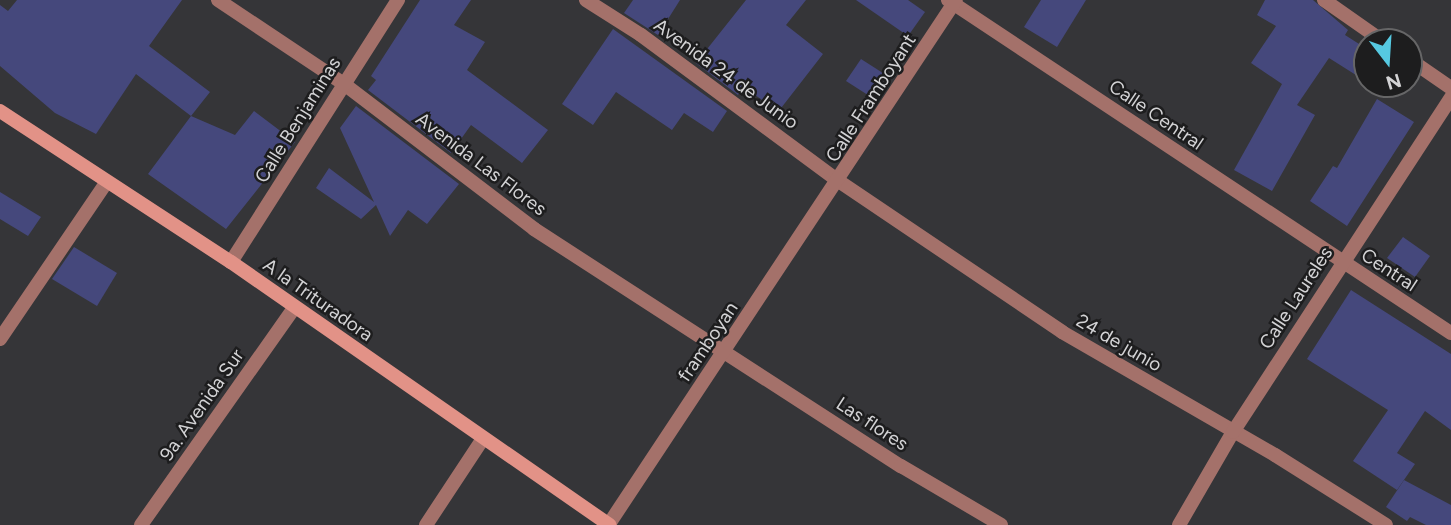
<!DOCTYPE html>
<html>
<head>
<meta charset="utf-8">
<style>
	body { margin:0 }
	#map { position:relative; width:1451px; height:525px; overflow:hidden; background:#353538; font-family:Figtree,sans-serif }
	div>[style] { position:absolute }
	.building>* { inset:0; background:#45487c }
	.street>* { height:14px; margin:-7px; padding:0 7px; transform-origin:7px; border-radius:7px; background:#a4716a }
	.secondary>* { height:14px; margin:-7px; padding:0 7px; transform-origin:7px; border-radius:7px; background:#e29287 }
	span { translate:-50% -50%; white-space:nowrap; text-align:center; line-height:1.15; -webkit-text-stroke:5px #1d1d1e; paint-order:stroke }
	.street-label { font-size:19px; color:#d3d3d5 }
	.north { position:absolute; left:1353px; top:28px; width:70px; height:70px; box-sizing:border-box; background:#1d1d1e; border:2px solid #666667; border-radius:50%; rotate:163deg; font-size:19px; font-weight:700; line-height:28px; text-align:center; color:#d3d3d5 }
	.north::after { content:''; display:block; margin:auto; width:24px; height:32px; background:#56c9e1; clip-path:polygon(50% 0,100% 100%,50% 72%,0 100%) }
</style>
</head>
<body>
<div id="map">
	<div class="building">
		<i style="clip-path:polygon(17px 0,182px 0,149px 46px,210px 92px,191px 116px,136px 74px,96px 134px,55px 113px,0 66px,0 5px,8px 11px)"></i>
		<i style="clip-path:polygon(420px 0,471px 0,454px 25px,485px 42px,467px 70px,548px 130px,522px 163px,471px 125px,451px 153px,368px 90px,376px 80px,371px 76px)"></i>
		<i style="clip-path:polygon(633px 0,680px 0,658px 35px,624px 13px)"></i>
		<i style="clip-path:polygon(746px 0,806px 0,786px 25px,823px 54px,778px 112px,743px 86px,738px 95px,696px 63px)"></i>
		<i style="clip-path:polygon(856px 0,908px 0,925px 12px,908px 36px)"></i>
		<i style="clip-path:polygon(1041px 0,1086px 0,1057px 47px,1024px 27px)"></i>
		<i style="clip-path:polygon(1265px 0,1313px 0,1348px 30px,1345px 35px,1367px 49px,1367px 82px,1329px 58px,1297px 105px,1315px 115px,1272px 191px,1234px 170px,1282px 84px,1251px 63px,1276px 26px,1257px 15px)"></i>
		<i style="clip-path:polygon(613px 29px,727px 111px,713px 132px,684px 113px,672px 130px,616px 92px,593px 125px,562px 104px)"></i>
		<i style="clip-path:polygon(861px 59px,886px 75px,871px 97px,846px 81px)"></i>
		<i style="clip-path:polygon(1377px 99px,1414px 122px,1347px 226px,1310px 201px,1333px 166px,1337px 168px)"></i>
		<i style="clip-path:polygon(356px 106px,459px 184px,427px 224px,408px 210px,390px 236px,376px 205px,361px 219px,316px 188px,329px 168px,374px 202px,340px 128px)"></i>
		<i style="clip-path:polygon(254px 111px,295px 142px,226px 229px,148px 174px,191px 116px,235px 135px)"></i>
		<i style="clip-path:polygon(0 192px,41px 217px,28px 236px,0 219px)"></i>
		<i style="clip-path:polygon(1403px 237px,1430px 256px,1415px 277px,1387px 258px)"></i>
		<i style="clip-path:polygon(74px 247px,117px 273px,97px 306px,52px 279px)"></i>
		<i style="clip-path:polygon(1351px 290px,1451px 354px,1451px 430px,1425px 411px,1397px 453px,1415px 464px,1397px 490px,1353px 461px,1388px 410px,1307px 359px)"></i>
		<i style="clip-path:polygon(1404px 480px,1451px 505px,1451px 525px,1426px 525px,1410px 517px,1407px 521px,1386px 507px)"></i>
	</div>
	<div class="street">
		<i style="left:218px;top:0;width:151px;rotate:33.7deg"></i>
		<i style="left:344px;top:84px;width:239px;rotate:37.3deg"></i>
		<i style="left:534px;top:229px;width:437px;rotate:32.9deg"></i>
		<i style="left:901px;top:466px;width:116px;rotate:30.5deg"></i>
		<i style="left:586px;top:0;width:65px;rotate:32.5deg"></i>
		<i style="left:641px;top:35px;width:247px;rotate:36.5deg"></i>
		<i style="left:840px;top:182px;width:268px;rotate:34deg"></i>
		<i style="left:1062px;top:332px;width:246px;rotate:30deg"></i>
		<i style="left:1275px;top:455px;width:131px;rotate:32.2deg"></i>
		<i style="left:948px;top:0;width:603px;rotate:33.51deg"></i>
		<i style="left:1324px;top:0;width:73px;rotate:35deg"></i>
		<i style="left:1409px;top:59px;width:51px;rotate:34.6deg"></i>
		<i style="left:231px;top:262px;width:311px;rotate:-57.5deg"></i>
		<i style="left:0;top:339px;width:189px;rotate:-55.8deg"></i>
		<i style="left:609px;top:524px;width:628px;rotate:-56.49deg"></i>
		<i style="left:141px;top:525px;width:266px;rotate:-54.8deg"></i>
		<i style="left:426px;top:525px;width:102px;rotate:-56.6deg"></i>
		<i style="left:1179px;top:525px;width:108px;rotate:-59.9deg"></i>
		<i style="left:1233px;top:432px;width:400px;rotate:-56.9deg"></i>
	</div>
	<div class="secondary">
		<i style="left:0;top:111px;width:276px;rotate:33.2deg"></i>
		<i style="left:231px;top:262px;width:461px;rotate:34.8deg"></i>
	</div>
	<div class="street-label">
		<span style="left:726px;top:74px;rotate:36deg">Avenida 24 de Junio</span>
		<span style="left:871px;top:98px;rotate:-57deg">Calle Framboyant</span>
		<span style="left:1156px;top:115px;rotate:34deg">Calle Central</span>
		<span style="left:298px;top:120px;rotate:-58deg">Calle Benjaminas</span>
		<span style="left:481px;top:164px;rotate:37deg">Avenida Las Flores</span>
		<span style="left:1389px;top:270px;rotate:33deg">Central</span>
		<span style="left:1296px;top:298px;rotate:-57deg">Calle Laureles</span>
		<span style="left:318px;top:300px;rotate:35deg">A la Trituradora</span>
		<span style="left:708px;top:342px;rotate:-56deg">framboyan</span>
		<span style="left:1119px;top:343px;rotate:30deg">24 de junio</span>
		<span style="left:202px;top:405px;rotate:-55deg">9a. Avenida Sur</span>
		<span style="left:872px;top:424px;rotate:33deg">Las flores</span>
	</div>
	<div class="north">N</div>
</div>
</body>
</html>
